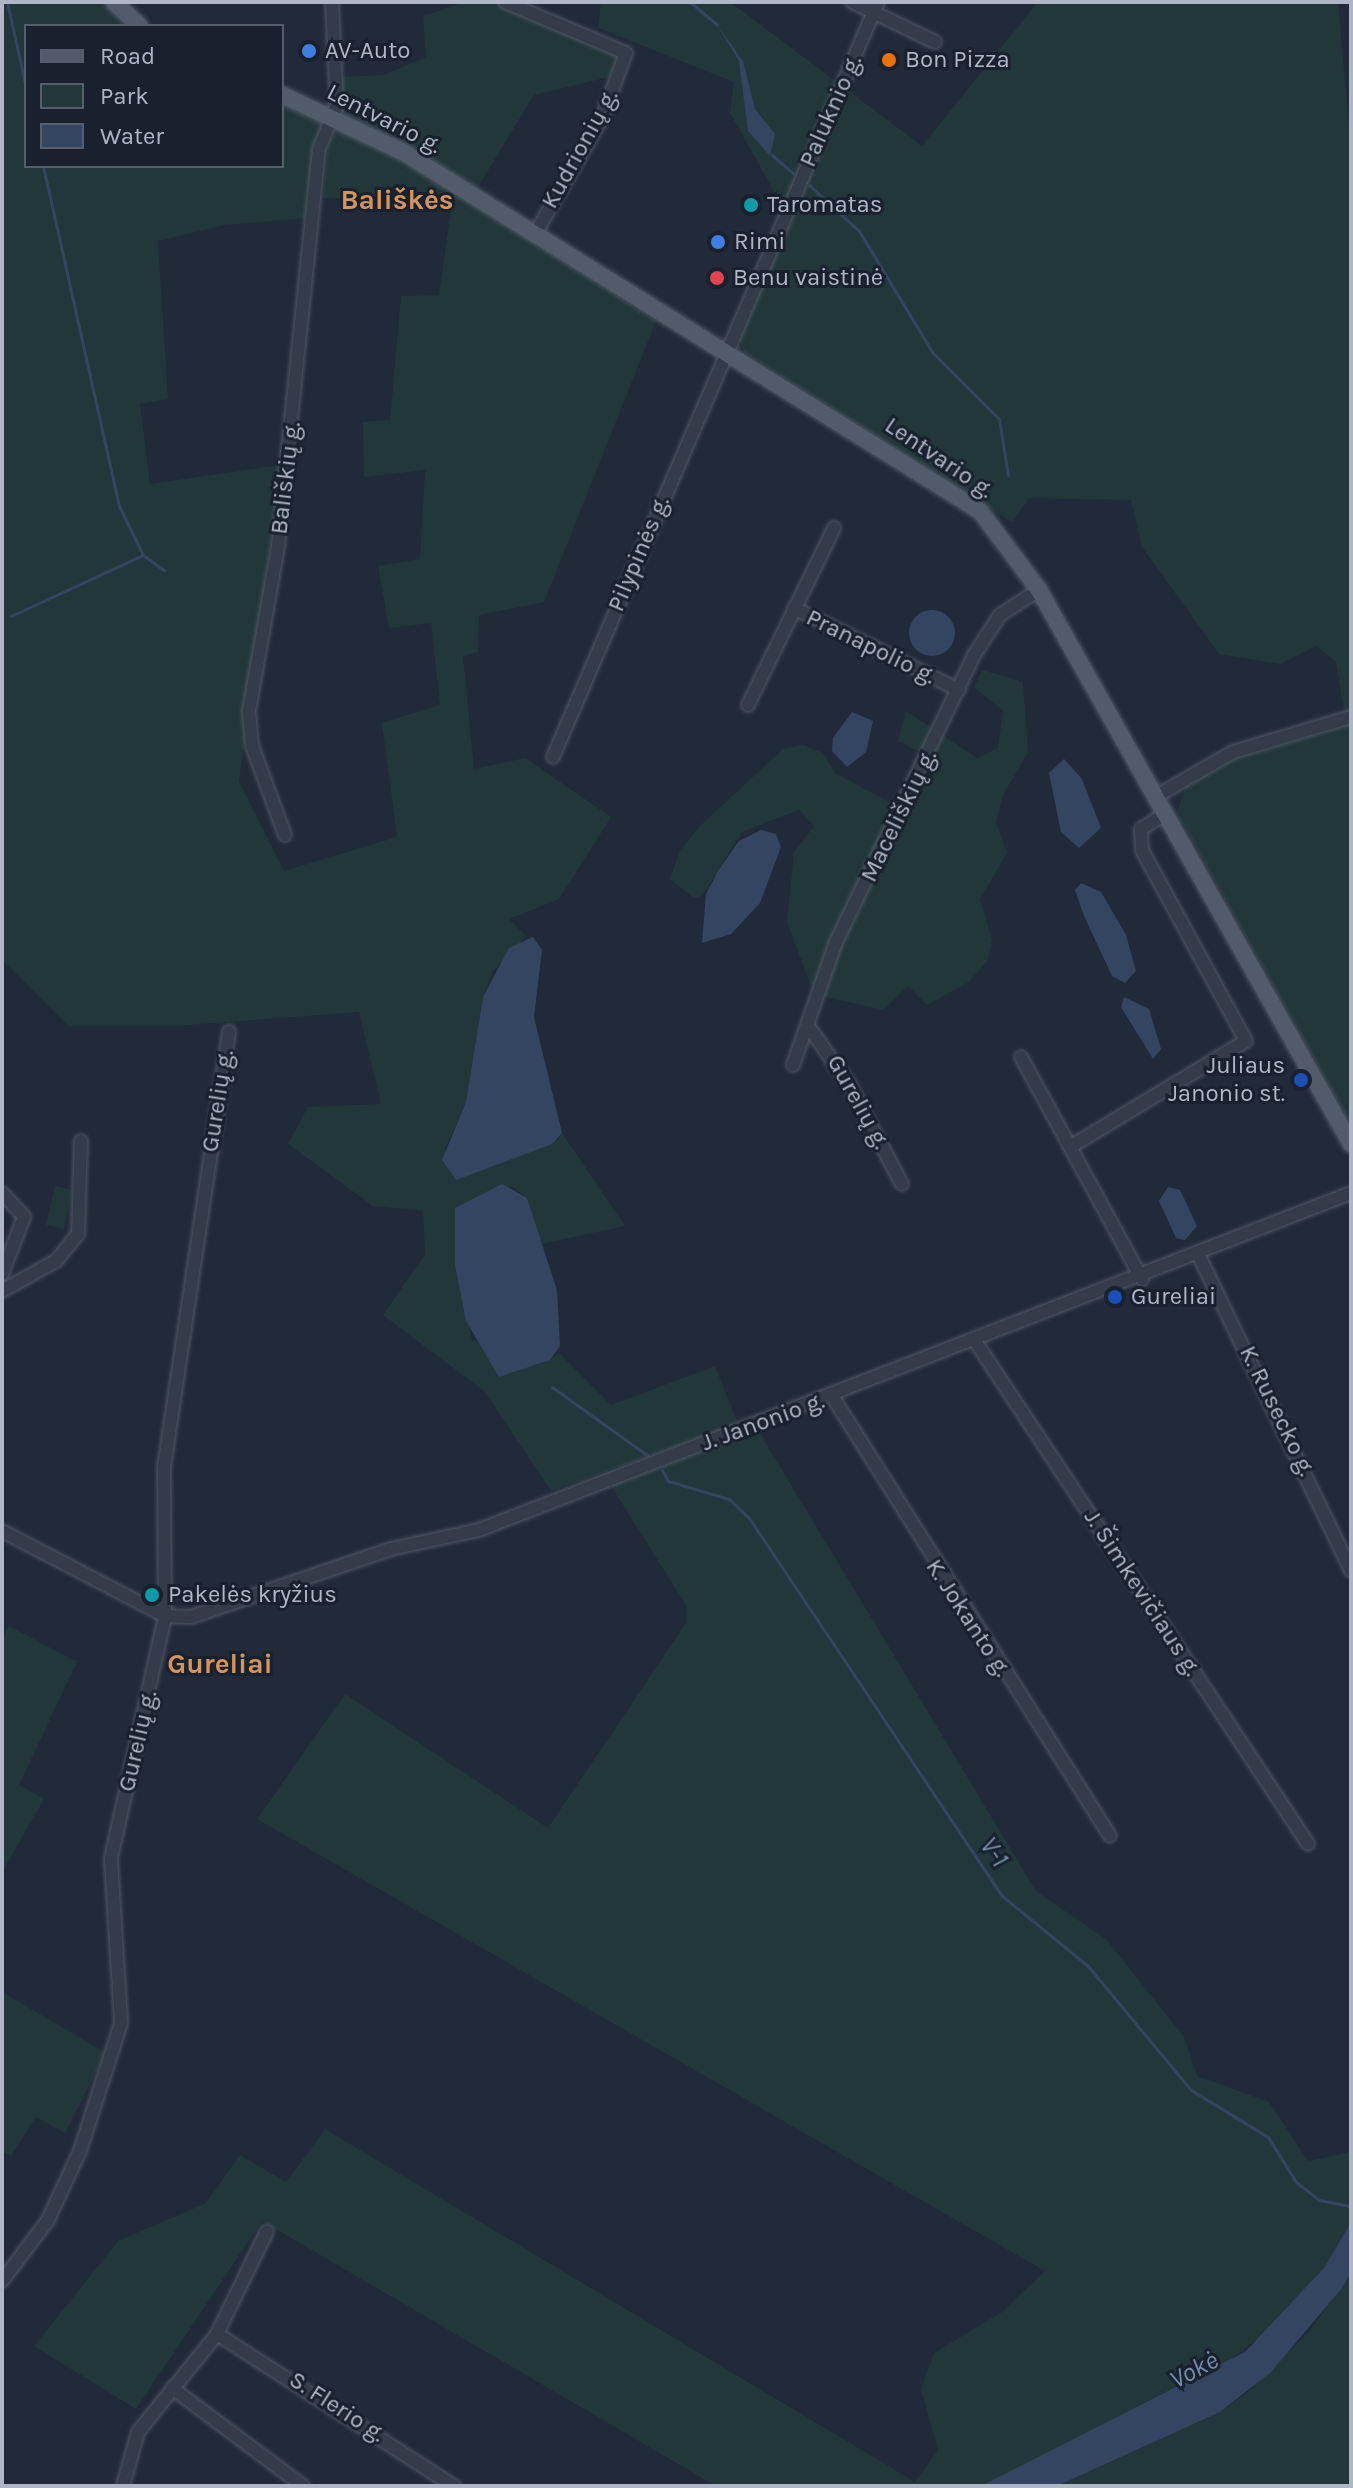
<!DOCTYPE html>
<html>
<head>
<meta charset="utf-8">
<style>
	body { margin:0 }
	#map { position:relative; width:1353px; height:2488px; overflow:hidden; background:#212a39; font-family:Karla,sans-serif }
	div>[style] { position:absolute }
	.green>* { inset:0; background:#22373a }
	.water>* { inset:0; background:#344561 }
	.round { border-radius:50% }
	.stream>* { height:3px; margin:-1.5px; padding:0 1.5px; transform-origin:1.5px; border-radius:1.5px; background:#344561 }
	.roads { filter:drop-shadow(0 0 2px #4f5764) drop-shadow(0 0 2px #4f5764) }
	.minor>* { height:12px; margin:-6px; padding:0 6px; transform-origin:6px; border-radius:6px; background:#343c49 }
	.major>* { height:16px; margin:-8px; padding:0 8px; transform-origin:8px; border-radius:8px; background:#525b6a }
	.dots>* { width:22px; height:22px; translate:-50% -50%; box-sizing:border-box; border:4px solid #1a212e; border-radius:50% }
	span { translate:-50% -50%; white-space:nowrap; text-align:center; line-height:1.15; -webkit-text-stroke:6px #1a212e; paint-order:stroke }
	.poi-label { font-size:24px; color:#afb7c6 }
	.left { translate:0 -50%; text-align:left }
	.right { translate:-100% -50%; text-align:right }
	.street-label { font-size:24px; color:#afb7c6 }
	.water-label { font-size:26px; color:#768daf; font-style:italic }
	.quarter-label { font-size:28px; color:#d5945a; font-weight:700 }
	.frame { position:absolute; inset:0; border:4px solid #afb7c6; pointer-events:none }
	.legend { position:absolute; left:24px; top:24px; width:260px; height:144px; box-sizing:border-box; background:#1a212e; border:2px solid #565d6b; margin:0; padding:10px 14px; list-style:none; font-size:24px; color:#afb7c6 }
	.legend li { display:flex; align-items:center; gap:16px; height:40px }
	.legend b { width:40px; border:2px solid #565d6b }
</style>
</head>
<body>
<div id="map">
	<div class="green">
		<i style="clip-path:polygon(2px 2px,103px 2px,128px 26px,26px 26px,26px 166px,282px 166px,282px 104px,322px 124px,306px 218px,225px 225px,158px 241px,168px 399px,140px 404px,150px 484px,280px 465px,239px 781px,284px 871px,397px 837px,382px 723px,440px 705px,431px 623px,389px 628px,378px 566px,420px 559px,425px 470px,364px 477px,363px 422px,390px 420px,401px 296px,439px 295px,452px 202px,323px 198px,329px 139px,343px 128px,415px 167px,656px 321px,544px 602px,479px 615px,478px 652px,463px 656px,474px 769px,525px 758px,611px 817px,559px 899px,509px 919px,526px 936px,492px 973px,483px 997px,466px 1102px,444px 1151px,558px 1140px,562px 1133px,625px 1226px,541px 1244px,527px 1198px,512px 1186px,455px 1208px,455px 1265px,472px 1340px,550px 1360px,559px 1353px,611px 1405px,715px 1366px,738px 1424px,551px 1491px,484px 1391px,383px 1315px,425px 1254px,423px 1211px,373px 1206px,288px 1144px,308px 1107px,381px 1104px,359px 1012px,175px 1026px,69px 1026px,2px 960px)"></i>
		<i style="clip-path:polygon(465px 2px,497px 2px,616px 50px,617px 75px,534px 95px,476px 190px,410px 147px,339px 114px,340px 77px,384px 75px,426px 57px,423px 16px)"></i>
		<i style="clip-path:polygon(601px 2px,730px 2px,922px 146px,1038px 2px,1338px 2px,1351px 148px,1351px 1125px,1177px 813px,1186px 785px,1219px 763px,1331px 731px,1344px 712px,1336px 662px,1316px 646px,1280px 664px,1219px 654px,1142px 547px,1131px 500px,1029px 498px,1012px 522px,744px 352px,740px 340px,793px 211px,783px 207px,730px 113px,734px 82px,598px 28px)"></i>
		<i style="clip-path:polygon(982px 670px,1023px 682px,1028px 752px,1003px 795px,996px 822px,1007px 853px,980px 899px,992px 940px,988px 960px,969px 982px,927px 1005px,908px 986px,883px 1010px,814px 994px,787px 922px,794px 852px,814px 826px,799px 810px,742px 832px,702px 896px,694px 898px,670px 879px,680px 850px,701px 825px,783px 749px,803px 745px,823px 753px,835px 773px,887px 801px,914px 798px,941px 763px,898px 741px,906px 711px,977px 758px,998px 748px,1003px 711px,974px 687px)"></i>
		<i style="clip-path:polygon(55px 1186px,72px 1190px,64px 1229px,46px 1225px)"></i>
		<i style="clip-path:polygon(758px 1430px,1036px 1891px,1107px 1940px,1184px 2037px,1197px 2076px,1269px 2102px,1308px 2161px,1351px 2152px,1351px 2222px,1324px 2268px,1279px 2322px,1212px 2374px,981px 2486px,716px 2486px,262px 2221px,136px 2409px,34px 2346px,118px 2241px,206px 2203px,240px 2155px,286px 2182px,325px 2129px,915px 2482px,938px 2450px,921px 2389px,934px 2353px,1002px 2312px,1045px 2271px,257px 1819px,345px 1694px,548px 1828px,686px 1623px,686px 1605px,611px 1486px)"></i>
		<i style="clip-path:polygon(9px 1626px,77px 1662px,19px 1785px,44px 1799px,2px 1872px,2px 1639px)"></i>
		<i style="clip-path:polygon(2px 1992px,106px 2053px,65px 2133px,36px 2117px,11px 2156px,2px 2151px)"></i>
		<i style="clip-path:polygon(1351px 2273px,1351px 2486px,1057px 2486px,1220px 2412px,1248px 2392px,1307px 2334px)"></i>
	</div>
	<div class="water">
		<i style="clip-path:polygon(717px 25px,743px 61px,755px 109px,775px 134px,770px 156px,748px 131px,739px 61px)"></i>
		<i class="round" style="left:909px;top:610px;width:46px;height:46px"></i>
		<i style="clip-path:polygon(852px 712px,873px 721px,866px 752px,847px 767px,832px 751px,833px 738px)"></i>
		<i style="clip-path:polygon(1064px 759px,1082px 779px,1101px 828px,1079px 848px,1061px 832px,1049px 773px)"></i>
		<i style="clip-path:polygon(761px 830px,776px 834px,781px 847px,760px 903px,731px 934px,702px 943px,706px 894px,718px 871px,739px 841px)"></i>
		<i style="clip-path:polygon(1081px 883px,1101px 892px,1126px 935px,1136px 971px,1125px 983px,1112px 976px,1084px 916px,1075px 890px)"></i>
		<i style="clip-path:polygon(533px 937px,542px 950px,534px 1017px,562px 1133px,552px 1144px,456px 1180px,442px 1160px,466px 1102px,483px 997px,509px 948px)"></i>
		<i style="clip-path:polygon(1124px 997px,1149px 1009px,1161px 1049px,1153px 1059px,1121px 1007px)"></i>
		<i style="clip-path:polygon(502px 1184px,527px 1198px,557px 1290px,560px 1346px,550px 1360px,499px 1377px,466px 1321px,455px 1265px,455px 1208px)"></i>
		<i style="clip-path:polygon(1168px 1187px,1180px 1190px,1197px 1226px,1185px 1240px,1176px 1238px,1159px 1201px)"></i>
		<i style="clip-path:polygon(1351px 2222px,1351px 2273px,1342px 2288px,1271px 2372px,1220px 2412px,1057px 2486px,981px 2486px,1245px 2352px,1324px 2268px)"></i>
	</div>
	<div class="stream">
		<i style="left:7px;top:2px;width:88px;rotate:77.5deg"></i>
		<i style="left:690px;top:2px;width:35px;rotate:40deg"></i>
		<i style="left:772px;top:155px;width:28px;rotate:41deg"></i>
		<i style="left:43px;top:166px;width:348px;rotate:77.4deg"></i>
		<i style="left:119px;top:506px;width:55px;rotate:63.9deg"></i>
		<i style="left:143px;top:555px;width:26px;rotate:36deg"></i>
		<i style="left:809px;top:185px;width:68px;rotate:42.6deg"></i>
		<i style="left:859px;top:231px;width:143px;rotate:58.8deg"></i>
		<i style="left:933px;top:353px;width:93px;rotate:45deg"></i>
		<i style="left:999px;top:419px;width:57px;rotate:80.9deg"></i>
		<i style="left:11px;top:616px;width:145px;rotate:-24.8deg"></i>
		<i style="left:552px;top:1387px;width:117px;rotate:35.6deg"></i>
		<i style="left:662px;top:1470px;width:13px;rotate:61deg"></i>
		<i style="left:668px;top:1481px;width:64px;rotate:16.4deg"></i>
		<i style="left:729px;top:1499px;width:28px;rotate:44deg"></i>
		<i style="left:749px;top:1518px;width:453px;rotate:56.2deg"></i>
		<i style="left:1001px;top:1895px;width:112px;rotate:39.2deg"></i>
		<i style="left:1088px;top:1966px;width:161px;rotate:50.3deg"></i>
		<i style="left:1191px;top:2090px;width:90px;rotate:31.4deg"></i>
		<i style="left:1268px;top:2137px;width:53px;rotate:58.1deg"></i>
		<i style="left:1296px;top:2182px;width:29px;rotate:38deg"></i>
		<i style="left:1319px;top:2200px;width:33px;rotate:11deg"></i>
	</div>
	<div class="roads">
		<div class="minor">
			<i style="left:505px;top:2px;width:131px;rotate:22.9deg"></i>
			<i style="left:626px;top:53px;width:69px;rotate:110.3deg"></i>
			<i style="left:602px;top:118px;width:134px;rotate:120deg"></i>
			<i style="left:852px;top:2px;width:92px;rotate:25.7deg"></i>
			<i style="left:794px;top:608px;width:184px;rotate:26.4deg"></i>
			<i style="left:748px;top:705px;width:197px;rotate:-64.1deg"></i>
			<i style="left:553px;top:757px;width:822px;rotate:-66.71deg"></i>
			<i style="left:1155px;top:797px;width:90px;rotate:-30deg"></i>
			<i style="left:1233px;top:752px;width:123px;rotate:-16.5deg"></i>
			<i style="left:285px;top:835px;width:95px;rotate:-110.3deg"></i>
			<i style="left:252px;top:746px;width:35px;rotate:-95deg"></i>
			<i style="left:249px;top:711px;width:168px;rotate:-80deg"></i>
			<i style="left:278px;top:546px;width:399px;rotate:-84.1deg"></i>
			<i style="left:319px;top:149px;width:48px;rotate:-67.8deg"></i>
			<i style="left:337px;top:105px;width:103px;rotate:-92.8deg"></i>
			<i style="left:808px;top:1026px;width:71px;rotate:54.7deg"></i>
			<i style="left:849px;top:1084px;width:113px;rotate:62.1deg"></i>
			<i style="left:1021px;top:1057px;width:253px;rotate:61.4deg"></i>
			<i style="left:793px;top:1065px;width:130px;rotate:-70.7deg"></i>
			<i style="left:836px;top:942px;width:318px;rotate:-64.3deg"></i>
			<i style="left:974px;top:655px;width:48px;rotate:-57deg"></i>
			<i style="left:1000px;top:615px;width:46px;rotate:-32.7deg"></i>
			<i style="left:1070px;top:1147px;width:205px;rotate:-31.1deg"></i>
			<i style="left:1246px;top:1041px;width:217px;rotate:-118.6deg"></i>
			<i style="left:1142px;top:850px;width:21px;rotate:-93deg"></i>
			<i style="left:1141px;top:829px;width:28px;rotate:-32deg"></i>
			<i style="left:2px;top:1193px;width:33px;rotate:47deg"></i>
			<i style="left:24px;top:1217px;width:61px;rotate:111.1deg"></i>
			<i style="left:1198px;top:1254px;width:352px;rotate:64.2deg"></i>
			<i style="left:2px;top:1291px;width:62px;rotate:-29.1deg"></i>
			<i style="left:56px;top:1261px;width:35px;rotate:-51deg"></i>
			<i style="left:78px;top:1234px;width:93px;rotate:-88.2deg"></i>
			<i style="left:975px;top:1341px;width:603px;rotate:56.49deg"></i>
			<i style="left:832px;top:1396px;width:520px;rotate:57.71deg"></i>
			<i style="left:2px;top:1531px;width:184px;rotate:27.5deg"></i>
			<i style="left:165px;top:1616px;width:26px;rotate:2deg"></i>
			<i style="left:191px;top:1617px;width:211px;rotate:-18.8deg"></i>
			<i style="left:391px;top:1549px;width:90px;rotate:-12.2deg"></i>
			<i style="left:479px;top:1530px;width:935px;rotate:-21.13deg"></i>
			<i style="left:2px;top:2281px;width:76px;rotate:-53deg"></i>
			<i style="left:48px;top:2220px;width:76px;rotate:-65.1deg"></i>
			<i style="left:80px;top:2151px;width:134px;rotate:-72.2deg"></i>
			<i style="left:121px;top:2023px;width:165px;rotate:-93.5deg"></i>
			<i style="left:111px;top:1858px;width:248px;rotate:-77.4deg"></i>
			<i style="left:165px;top:1616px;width:149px;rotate:-90.4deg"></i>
			<i style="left:164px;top:1467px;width:440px;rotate:-81.5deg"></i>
			<i style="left:217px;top:2334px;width:282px;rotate:32.7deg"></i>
			<i style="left:172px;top:2388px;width:164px;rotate:36.8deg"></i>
			<i style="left:123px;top:2486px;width:56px;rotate:-74.5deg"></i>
			<i style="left:138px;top:2432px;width:126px;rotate:-51.1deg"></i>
			<i style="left:217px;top:2334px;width:114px;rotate:-64.1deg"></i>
		</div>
		<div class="major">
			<i style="left:114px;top:2px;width:35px;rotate:43deg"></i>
			<i style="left:282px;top:95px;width:134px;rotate:25.2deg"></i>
			<i style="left:403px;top:152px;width:680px;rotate:31.89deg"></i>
			<i style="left:980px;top:511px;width:99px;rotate:53.2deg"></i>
			<i style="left:1039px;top:590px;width:636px;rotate:60.61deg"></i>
		</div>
	</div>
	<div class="dots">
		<i style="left:309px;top:51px;background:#3f7fe0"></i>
		<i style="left:889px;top:60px;background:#e8710a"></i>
		<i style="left:751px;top:205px;background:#0f9aa8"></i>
		<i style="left:718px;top:242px;background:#3f7fe0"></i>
		<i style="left:717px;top:278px;background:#e0444e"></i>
		<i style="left:1301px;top:1080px;background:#1a4fb4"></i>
		<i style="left:1115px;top:1297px;background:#1a4fb4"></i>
		<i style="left:152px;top:1595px;background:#0f9aa8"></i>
	</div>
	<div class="poi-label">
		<span class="left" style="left:325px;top:51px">AV-Auto</span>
		<span class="left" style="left:905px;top:60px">Bon Pizza</span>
		<span class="left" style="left:767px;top:205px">Taromatas</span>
		<span class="left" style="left:734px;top:242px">Rimi</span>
		<span class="left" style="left:733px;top:278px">Benu vaistinė</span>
		<span class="right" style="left:1285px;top:1080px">Juliaus<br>Janonio st.</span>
		<span class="left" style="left:1131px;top:1297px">Gureliai</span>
		<span class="left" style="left:168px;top:1595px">Pakelės kryžius</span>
	</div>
	<div class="street-label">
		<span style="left:831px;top:111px;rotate:-66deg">Paluknio g.</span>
		<span style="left:384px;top:119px;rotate:27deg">Lentvario g.</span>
		<span style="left:580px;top:149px;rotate:-61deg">Kudrionių g.</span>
		<span style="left:939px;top:458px;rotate:34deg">Lentvario g.</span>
		<span style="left:286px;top:478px;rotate:-83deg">Bališkių g.</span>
		<span style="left:639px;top:554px;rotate:-67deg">Pilypinės g.</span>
		<span style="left:871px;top:647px;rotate:26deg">Pranapolio g.</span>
		<span style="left:899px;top:816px;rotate:-64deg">Maceliškių g.</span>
		<span style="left:218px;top:1101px;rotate:-81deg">Gurelių g.</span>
		<span style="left:858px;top:1102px;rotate:61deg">Gurelių g.</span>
		<span style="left:1277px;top:1411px;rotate:64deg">K. Rusecko g.</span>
		<span style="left:763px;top:1422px;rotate:-20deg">J. Janonio g.</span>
		<span style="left:1142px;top:1593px;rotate:57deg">J. Šimkevičiaus g.</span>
		<span style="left:968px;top:1618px;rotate:57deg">K. Jokanto g.</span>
		<span style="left:138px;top:1741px;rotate:-77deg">Gurelių g.</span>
		<span style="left:337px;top:2407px;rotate:33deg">S. Flerio g.</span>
	</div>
	<div class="water-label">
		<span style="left:994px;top:1852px;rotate:56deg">V-1</span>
		<span style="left:1194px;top:2370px;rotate:-28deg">Vokė</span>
	</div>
	<div class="quarter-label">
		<span style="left:397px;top:200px">Bališkės</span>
		<span style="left:220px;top:1664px">Gureliai</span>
	</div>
	<div class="frame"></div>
	<ul class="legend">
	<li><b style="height:10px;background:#525b6a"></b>Road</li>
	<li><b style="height:22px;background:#22373a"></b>Park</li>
	<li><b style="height:22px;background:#344561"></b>Water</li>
	</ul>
</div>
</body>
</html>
